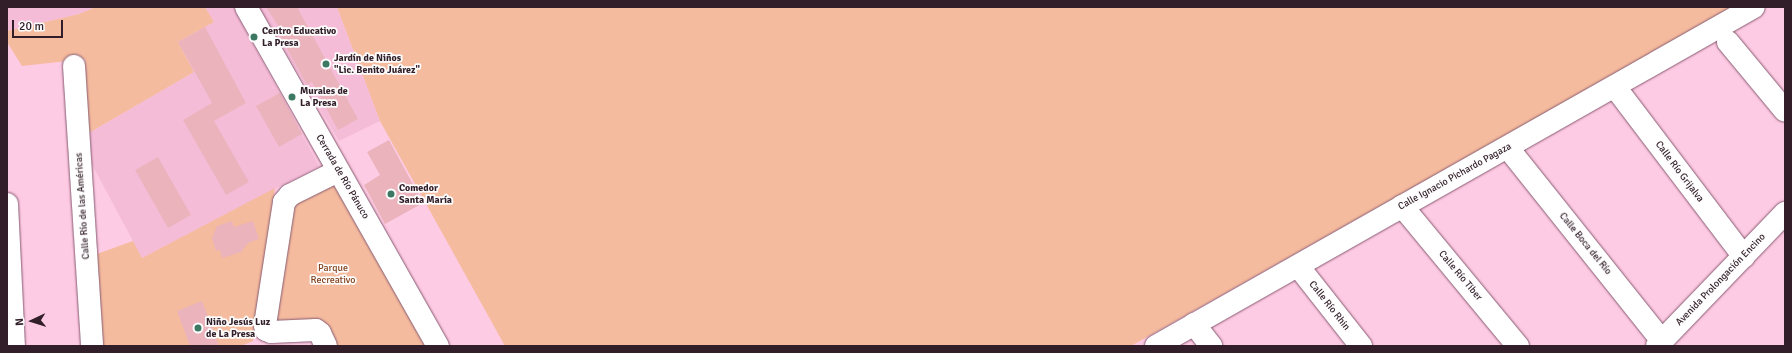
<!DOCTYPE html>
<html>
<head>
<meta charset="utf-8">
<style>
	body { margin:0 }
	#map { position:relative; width:1792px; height:353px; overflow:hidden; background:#fecbe4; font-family:Signika,sans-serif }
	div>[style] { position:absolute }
	.built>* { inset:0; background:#f5bcd8 }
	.green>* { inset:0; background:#f5bb9e }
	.building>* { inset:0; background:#ebb3bc }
	.roads { filter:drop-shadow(0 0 1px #875b71) drop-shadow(0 0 1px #875b71) }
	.minor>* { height:22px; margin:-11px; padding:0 11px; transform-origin:11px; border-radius:11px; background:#fff }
	.major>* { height:22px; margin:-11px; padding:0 11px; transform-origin:11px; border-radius:11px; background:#fff }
	.dots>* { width:11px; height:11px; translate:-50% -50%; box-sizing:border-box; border:2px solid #fdfdfd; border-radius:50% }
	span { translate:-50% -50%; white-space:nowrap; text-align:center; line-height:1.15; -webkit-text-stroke:3.5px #fdfdfd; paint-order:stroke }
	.poi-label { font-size:10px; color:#311e28; font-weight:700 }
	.left { translate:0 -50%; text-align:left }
	.street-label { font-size:10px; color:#311e28 }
	.park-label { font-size:10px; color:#83411b }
	.frame { position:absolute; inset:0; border:8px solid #311e28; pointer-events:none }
	.north { position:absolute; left:12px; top:301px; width:40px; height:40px; -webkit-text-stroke:3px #fdfdfd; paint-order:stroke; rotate:266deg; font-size:11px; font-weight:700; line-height:16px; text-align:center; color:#311e28 }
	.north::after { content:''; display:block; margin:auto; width:14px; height:18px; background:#311e28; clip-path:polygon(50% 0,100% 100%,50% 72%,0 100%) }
	.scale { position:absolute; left:12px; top:20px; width:51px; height:18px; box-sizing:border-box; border:2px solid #311e28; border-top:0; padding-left:5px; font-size:12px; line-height:14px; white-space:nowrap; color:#311e28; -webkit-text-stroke:3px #fdfdfd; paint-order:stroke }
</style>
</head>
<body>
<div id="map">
	<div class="built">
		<i style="clip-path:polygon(7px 7px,96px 7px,79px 14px,7px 31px)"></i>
		<i style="clip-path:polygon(205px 7px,233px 7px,319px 166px,142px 258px,88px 157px,87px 134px,194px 72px,178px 42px,214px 22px)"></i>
		<i style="clip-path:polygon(259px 7px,337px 7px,380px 121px,339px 141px)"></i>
	</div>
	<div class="green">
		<i style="clip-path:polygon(96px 7px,205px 7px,214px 22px,178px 42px,194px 72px,87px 134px,85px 59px,22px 66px,7px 42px,7px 31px,79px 14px)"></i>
		<i style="clip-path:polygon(337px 7px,1734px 7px,1131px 346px,505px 346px,380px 121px)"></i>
		<i style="clip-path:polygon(340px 177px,431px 346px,335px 346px,271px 329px,293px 203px)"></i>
		<i style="clip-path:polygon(275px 188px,253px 341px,241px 346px,102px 346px,97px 254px,133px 241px,142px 258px)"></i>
	</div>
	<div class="building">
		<i style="clip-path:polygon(266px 7px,297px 7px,358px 119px,338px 130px,312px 82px,307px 85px,276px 29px,279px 27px)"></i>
		<i style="clip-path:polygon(205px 27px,246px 103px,214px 121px,249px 182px,226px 195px,183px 120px,212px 103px,178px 42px)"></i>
		<i style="clip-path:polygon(280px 93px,302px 134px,279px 147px,256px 106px)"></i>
		<i style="clip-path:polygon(389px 140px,423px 203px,385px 224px,364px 185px,380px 175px,367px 152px)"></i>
		<i style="clip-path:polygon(158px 157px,191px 215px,168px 228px,135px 170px)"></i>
		<i style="clip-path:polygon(232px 221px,234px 227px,253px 221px,259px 239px,248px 243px,241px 252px,222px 258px,220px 250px,216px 251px,212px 238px,217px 226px)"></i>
		<i style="clip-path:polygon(202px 301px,219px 346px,190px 346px,177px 311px)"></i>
	</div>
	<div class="roads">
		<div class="minor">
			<i style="left:246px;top:7px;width:390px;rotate:60.5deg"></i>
			<i style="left:1728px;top:42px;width:89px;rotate:50.4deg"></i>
			<i style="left:74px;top:66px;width:281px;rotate:86.3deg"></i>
			<i style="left:1615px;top:87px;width:213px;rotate:52.8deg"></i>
			<i style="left:1508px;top:148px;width:247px;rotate:51.4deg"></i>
			<i style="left:7px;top:204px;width:142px;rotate:87.2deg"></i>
			<i style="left:1402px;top:206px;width:182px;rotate:50.4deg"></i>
			<i style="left:1298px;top:266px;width:102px;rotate:51.8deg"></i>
			<i style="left:1194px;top:324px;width:28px;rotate:52deg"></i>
			<i style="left:326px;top:346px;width:14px;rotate:-115deg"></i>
			<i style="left:320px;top:333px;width:5px;rotate:-143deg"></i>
			<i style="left:316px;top:330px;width:45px;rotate:177.5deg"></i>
			<i style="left:271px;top:332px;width:5px;rotate:-158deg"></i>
			<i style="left:266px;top:330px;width:5px;rotate:-101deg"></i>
			<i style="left:265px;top:325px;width:124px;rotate:-81.2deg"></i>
			<i style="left:284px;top:202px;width:9px;rotate:-49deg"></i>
			<i style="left:290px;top:195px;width:54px;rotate:-26.6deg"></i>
			<i style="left:1156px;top:346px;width:687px;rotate:-29.55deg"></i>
		</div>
		<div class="major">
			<i style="left:1657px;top:346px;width:185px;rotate:-46.1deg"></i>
		</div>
	</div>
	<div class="dots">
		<i style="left:254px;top:37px;background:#3c7862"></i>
		<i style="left:326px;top:64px;background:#3c7862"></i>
		<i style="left:292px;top:97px;background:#3c7862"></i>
		<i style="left:391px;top:194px;background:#3c7862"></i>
		<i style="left:198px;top:328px;background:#3c7862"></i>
	</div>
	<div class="poi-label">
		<span class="left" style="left:262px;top:37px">Centro Educativo<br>La Presa</span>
		<span class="left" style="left:334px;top:64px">Jardín de Niños<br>"Lic. Benito Juárez"</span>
		<span class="left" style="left:300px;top:97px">Murales de<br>La Presa</span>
		<span class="left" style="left:399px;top:194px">Comedor<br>Santa María</span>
		<span class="left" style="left:206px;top:328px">Niño Jesús Luz<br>de La Presa</span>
	</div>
	<div class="street-label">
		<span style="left:1679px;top:172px;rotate:53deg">Calle Río Grijalva</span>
		<span style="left:342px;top:177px;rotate:60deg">Cerrada de Río Pánuco</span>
		<span style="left:1455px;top:177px;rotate:-29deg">Calle Ignacio Pichardo Pagaza</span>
		<span style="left:83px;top:206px;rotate:-94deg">Calle Río de las Américas</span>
		<span style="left:1585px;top:244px;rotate:51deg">Calle Boca del Río</span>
		<span style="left:1460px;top:276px;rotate:50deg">Calle Río Tiber</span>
		<span style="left:1721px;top:280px;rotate:-46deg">Avenida Prolongación Encino</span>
		<span style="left:1329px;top:306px;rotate:52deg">Calle Río Rhin</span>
	</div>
	<div class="park-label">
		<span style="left:333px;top:274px">Parque<br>Recreativo</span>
	</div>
	<div class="frame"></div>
	<div class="north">N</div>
	<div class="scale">20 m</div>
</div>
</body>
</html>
